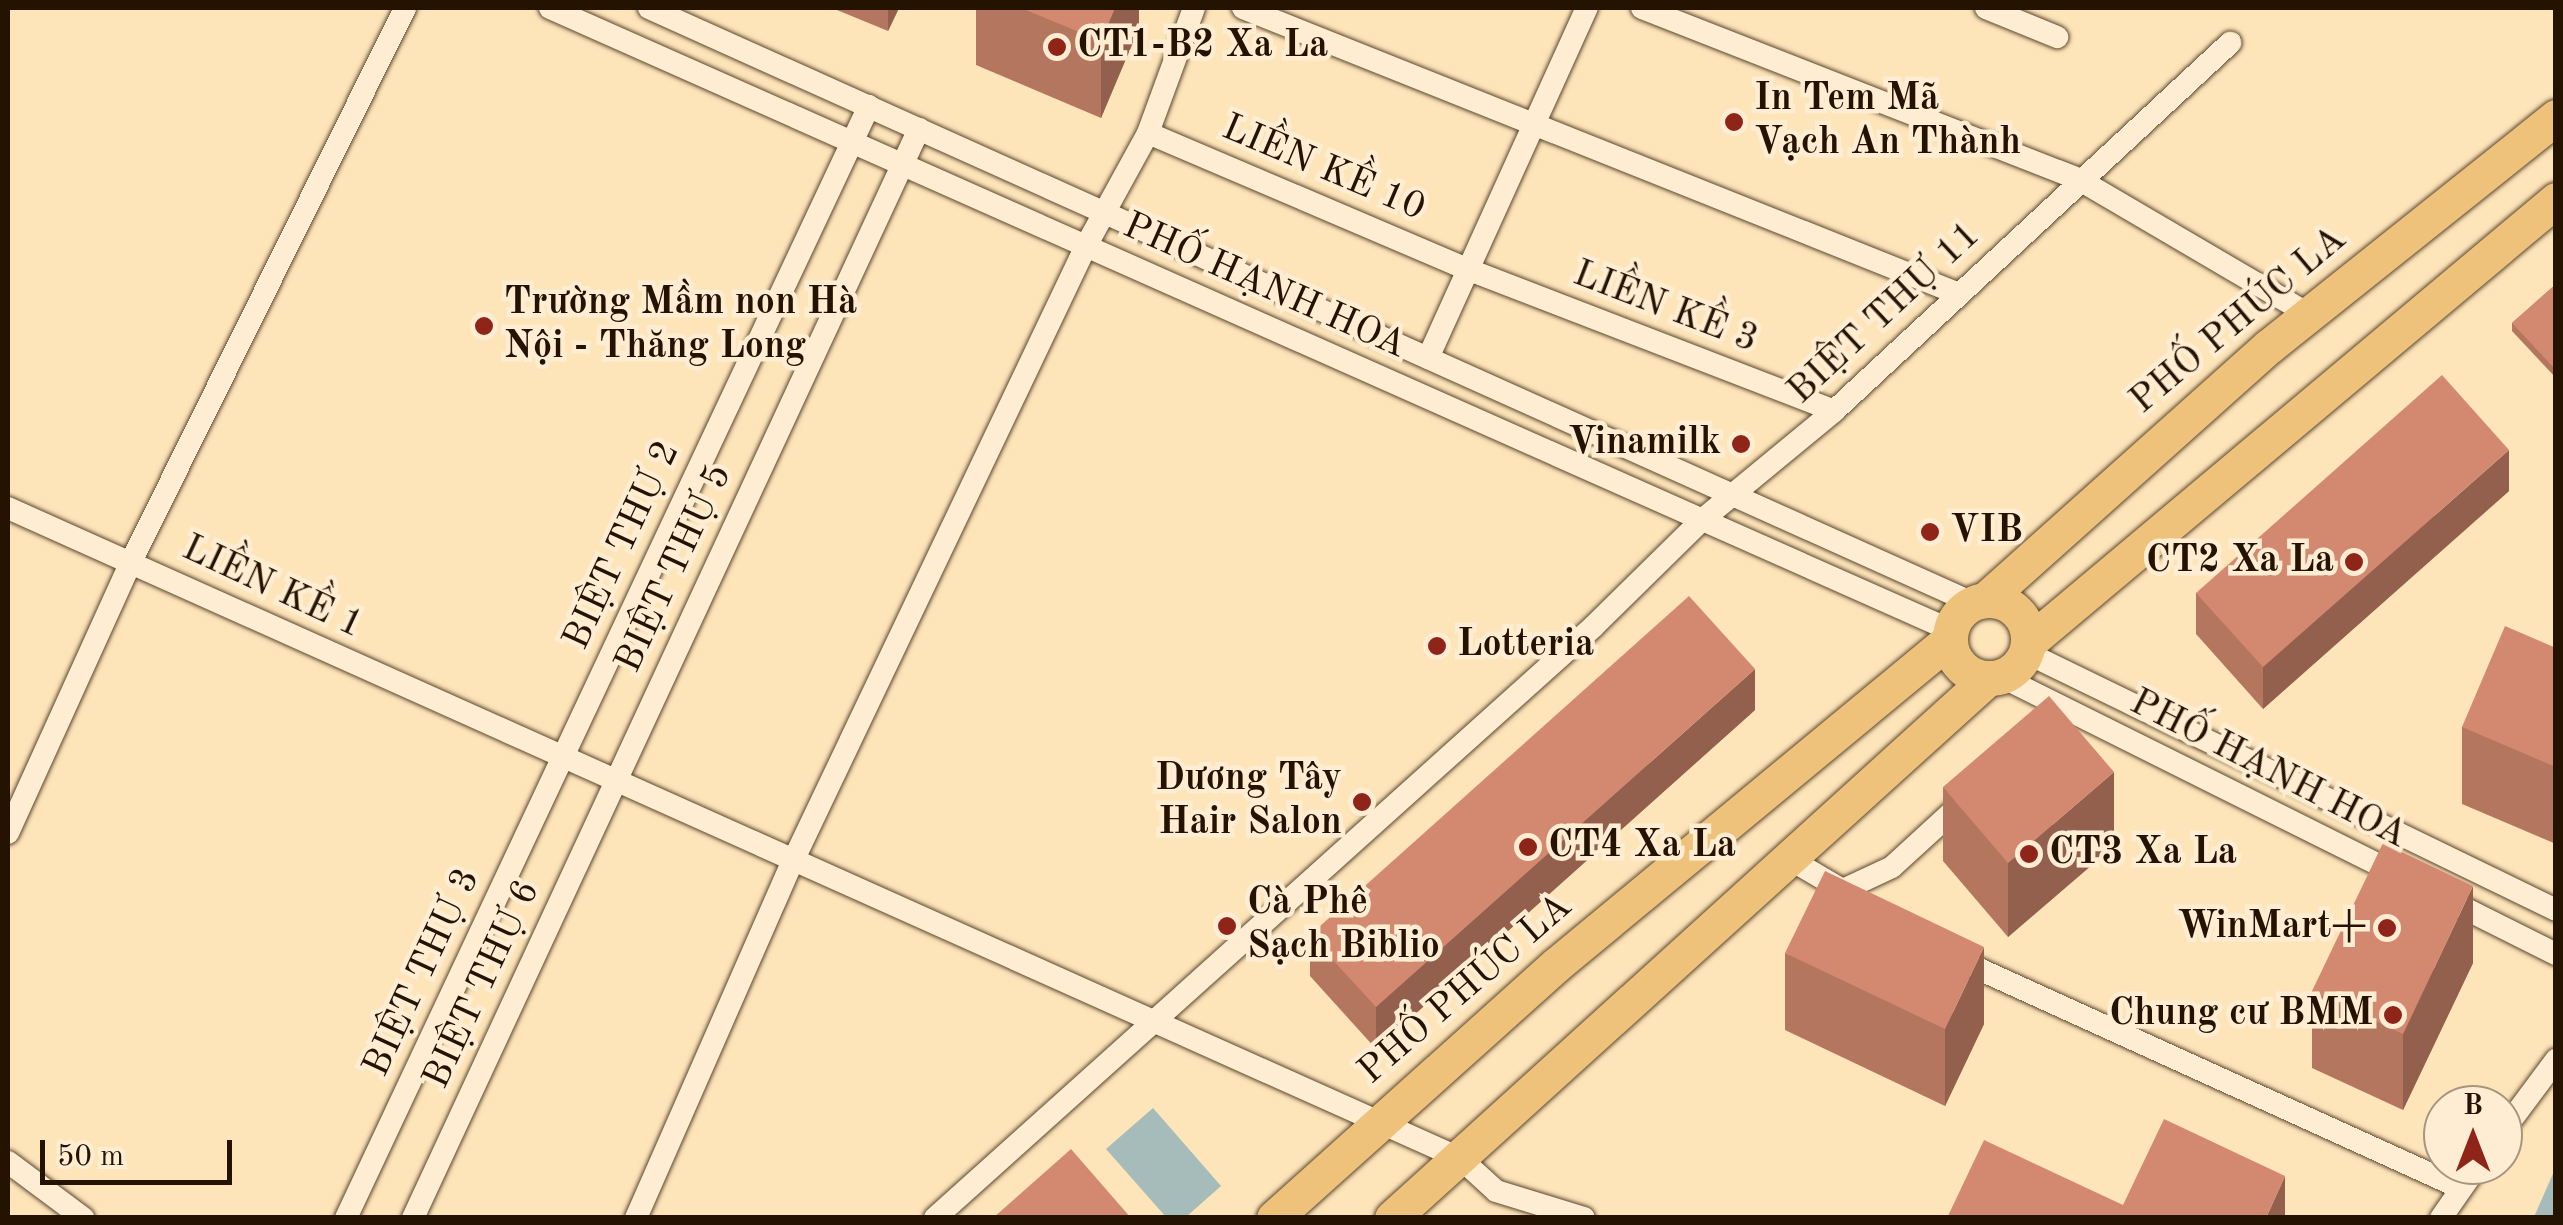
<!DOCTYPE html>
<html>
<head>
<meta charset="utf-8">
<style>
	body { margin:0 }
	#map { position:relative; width:2563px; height:1225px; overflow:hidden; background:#fee4b9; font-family:"Old Standard TT",serif }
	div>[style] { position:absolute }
	.water>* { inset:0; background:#a5bcba }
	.roads { filter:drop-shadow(0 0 2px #5a472e) drop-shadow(0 0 2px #5a472e) }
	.minor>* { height:22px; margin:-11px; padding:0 11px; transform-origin:11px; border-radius:11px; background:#feedd2 }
	.trunk>* { height:35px; margin:-17.5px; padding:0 17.5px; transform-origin:17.5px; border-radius:17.5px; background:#efc27c }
	.trunk>.ring { margin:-17.5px; padding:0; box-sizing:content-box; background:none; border:35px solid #efc27c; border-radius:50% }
	.wall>* { inset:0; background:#b5765f }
	.shaded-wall>* { inset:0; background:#94604e }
	.building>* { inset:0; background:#d3896f }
	.dots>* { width:28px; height:28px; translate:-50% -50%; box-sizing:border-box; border:5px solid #feedd2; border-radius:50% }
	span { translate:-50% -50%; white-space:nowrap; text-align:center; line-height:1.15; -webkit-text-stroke:9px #feedd2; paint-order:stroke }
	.poi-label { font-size:38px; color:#241300; font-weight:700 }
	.left { translate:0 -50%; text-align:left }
	.right { translate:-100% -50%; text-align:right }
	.street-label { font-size:38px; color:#241300 }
	.frame { position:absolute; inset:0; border:10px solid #241300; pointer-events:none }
	.north { position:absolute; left:2423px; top:1085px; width:100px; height:100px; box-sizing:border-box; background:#feedd2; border:2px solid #a7967e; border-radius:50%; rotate:0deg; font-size:28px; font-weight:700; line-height:40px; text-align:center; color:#241300 }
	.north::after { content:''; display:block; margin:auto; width:35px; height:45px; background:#8f2418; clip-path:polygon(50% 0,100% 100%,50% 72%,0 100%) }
	.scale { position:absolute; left:40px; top:1140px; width:192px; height:45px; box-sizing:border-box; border:5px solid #241300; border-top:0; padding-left:12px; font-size:30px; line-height:35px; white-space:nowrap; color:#241300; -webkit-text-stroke:8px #feedd2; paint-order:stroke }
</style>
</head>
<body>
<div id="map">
	<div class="water">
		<i style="clip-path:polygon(1153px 1108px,1221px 1186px,1186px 1217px,1166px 1217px,1106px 1149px)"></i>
		<i style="clip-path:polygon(2555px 1169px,2555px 1217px,2534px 1217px)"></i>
	</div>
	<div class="roads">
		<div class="minor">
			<i style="left:550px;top:8px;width:1532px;rotate:23.95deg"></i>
			<i style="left:649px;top:8px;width:1452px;rotate:24.2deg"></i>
			<i style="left:1243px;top:8px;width:771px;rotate:21.77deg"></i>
			<i style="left:1642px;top:8px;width:471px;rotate:21.4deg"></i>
			<i style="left:2080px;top:180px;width:264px;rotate:30.4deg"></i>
			<i style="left:1986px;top:8px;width:77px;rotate:22.2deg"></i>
			<i style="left:1148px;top:133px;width:352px;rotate:23.1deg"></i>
			<i style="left:1472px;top:271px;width:388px;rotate:21.1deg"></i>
			<i style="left:1428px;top:358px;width:384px;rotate:-65.6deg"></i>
			<i style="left:8px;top:508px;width:1592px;rotate:24.13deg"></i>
			<i style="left:1461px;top:1159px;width:47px;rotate:42.4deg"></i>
			<i style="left:1496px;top:1191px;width:92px;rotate:17.1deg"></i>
			<i style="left:2027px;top:653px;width:588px;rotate:25.91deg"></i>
			<i style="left:2002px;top:677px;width:441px;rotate:26.5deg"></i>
			<i style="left:8px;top:833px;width:298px;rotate:-65.6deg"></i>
			<i style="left:131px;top:562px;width:618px;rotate:-63.68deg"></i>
			<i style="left:1788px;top:858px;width:67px;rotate:30.4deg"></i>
			<i style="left:1843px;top:890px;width:54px;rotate:-25.1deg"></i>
			<i style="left:1892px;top:867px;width:98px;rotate:-42.5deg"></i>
			<i style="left:2448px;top:900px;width:121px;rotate:26.6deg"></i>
			<i style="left:1959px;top:960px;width:551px;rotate:24.43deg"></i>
			<i style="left:2503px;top:1131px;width:89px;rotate:-53.3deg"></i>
			<i style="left:8px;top:1162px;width:94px;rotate:36.7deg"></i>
			<i style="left:346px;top:1218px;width:1229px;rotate:-64.81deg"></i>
			<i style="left:413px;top:1218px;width:1201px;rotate:-65.08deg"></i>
			<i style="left:636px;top:1218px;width:390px;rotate:-66.3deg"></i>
			<i style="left:793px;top:861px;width:681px;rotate:-64.53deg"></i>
			<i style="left:1086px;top:246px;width:129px;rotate:-61.2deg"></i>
			<i style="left:1148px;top:133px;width:133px;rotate:-69.8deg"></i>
			<i style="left:935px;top:1218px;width:886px;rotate:-41.93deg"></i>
			<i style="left:1594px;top:626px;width:151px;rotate:-44.5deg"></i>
			<i style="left:1702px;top:520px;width:171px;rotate:-39.5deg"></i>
			<i style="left:1834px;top:411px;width:541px;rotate:-42.9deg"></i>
			<i style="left:2441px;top:1218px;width:65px;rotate:-55.1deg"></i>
		</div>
		<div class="trunk">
			<i class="ring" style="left:1950px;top:600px;width:43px;height:43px"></i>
			<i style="left:1985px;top:600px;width:380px;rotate:-41.8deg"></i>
			<i style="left:2268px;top:347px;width:369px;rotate:-38.6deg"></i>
			<i style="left:2029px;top:642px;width:688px;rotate:-39.99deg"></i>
			<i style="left:1274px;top:1218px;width:379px;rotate:-41.9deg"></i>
			<i style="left:1556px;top:965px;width:510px;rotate:-39.59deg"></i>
			<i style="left:1392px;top:1218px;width:803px;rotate:-42.17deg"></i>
		</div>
	</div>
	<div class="wall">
		<i style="clip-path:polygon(832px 8px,899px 8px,888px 31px)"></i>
		<i style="clip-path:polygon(976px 8px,1139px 8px,1139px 28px,1101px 118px,976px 65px)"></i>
		<i style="clip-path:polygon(2556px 284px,2556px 378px,2512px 331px,2512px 323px)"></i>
		<i style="clip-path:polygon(2509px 491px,2263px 709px,2196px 634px,2196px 593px)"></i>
		<i style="clip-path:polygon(2556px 648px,2556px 844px,2462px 804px,2462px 727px)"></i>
		<i style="clip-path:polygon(1755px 710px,1376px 1049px,1310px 976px,1310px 935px)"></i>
		<i style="clip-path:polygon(1943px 787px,2114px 846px,2008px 937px,1943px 861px)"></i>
		<i style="clip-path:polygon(1785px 953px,1984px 1024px,1945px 1106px,1785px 1030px)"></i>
		<i style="clip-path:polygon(2473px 963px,2403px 1110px,2312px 1068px,2312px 991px)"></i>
	</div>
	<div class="shaded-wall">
		<i style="clip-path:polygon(888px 8px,899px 8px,888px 31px)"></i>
		<i style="clip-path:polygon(1115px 8px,1139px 8px,1139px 28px,1101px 118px,1101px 41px)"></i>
		<i style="clip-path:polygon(2509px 450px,2509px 491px,2263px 709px,2263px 667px)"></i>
		<i style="clip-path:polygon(1755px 669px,1755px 710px,1376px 1049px,1376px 1007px)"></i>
		<i style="clip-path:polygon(2114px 772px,2114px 846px,2008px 937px,2008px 863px)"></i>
		<i style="clip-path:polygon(2473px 886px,2473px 963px,2403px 1110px,2403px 1034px)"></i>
		<i style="clip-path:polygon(1984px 947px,1984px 1024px,1945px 1106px,1945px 1029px)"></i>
		<i style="clip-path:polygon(2285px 1176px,2285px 1218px,2266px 1218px)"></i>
	</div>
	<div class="building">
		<i style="clip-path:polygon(1021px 8px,1115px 8px,1101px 41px)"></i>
		<i style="clip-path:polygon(2556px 284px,2556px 370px,2512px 323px)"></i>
		<i style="clip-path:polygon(2442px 375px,2509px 450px,2263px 667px,2196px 593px)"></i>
		<i style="clip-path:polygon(1689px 596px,1755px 669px,1376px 1007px,1310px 935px)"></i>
		<i style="clip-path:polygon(2505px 626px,2556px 648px,2556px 767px,2462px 727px)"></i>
		<i style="clip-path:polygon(2049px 696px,2114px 772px,2008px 863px,1943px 787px)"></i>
		<i style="clip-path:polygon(2383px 843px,2473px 886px,2403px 1034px,2312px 991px)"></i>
		<i style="clip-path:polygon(1825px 871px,1984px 947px,1945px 1029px,1785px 953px)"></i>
		<i style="clip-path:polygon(2164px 1119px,2285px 1176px,2266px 1218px,1947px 1218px,1984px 1140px,2123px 1205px)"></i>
		<i style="clip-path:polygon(1071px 1149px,1131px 1218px,993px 1218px)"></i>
	</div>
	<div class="dots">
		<i style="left:1057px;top:47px;background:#8f2418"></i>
		<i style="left:1734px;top:122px;background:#8f2418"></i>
		<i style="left:484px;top:326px;background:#8f2418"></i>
		<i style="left:1741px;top:444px;background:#8f2418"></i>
		<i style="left:1930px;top:532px;background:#8f2418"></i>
		<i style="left:2354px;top:562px;background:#8f2418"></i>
		<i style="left:1437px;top:646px;background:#8f2418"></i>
		<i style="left:1362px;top:802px;background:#8f2418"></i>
		<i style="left:1528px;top:847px;background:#8f2418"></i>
		<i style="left:2029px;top:854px;background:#8f2418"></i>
		<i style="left:1227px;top:926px;background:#8f2418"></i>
		<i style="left:2387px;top:928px;background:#8f2418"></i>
		<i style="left:2393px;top:1015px;background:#8f2418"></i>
	</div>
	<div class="poi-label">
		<span class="left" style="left:1077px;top:47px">CT1-B2 Xa La</span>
		<span class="left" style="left:1754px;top:122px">In Tem Mã<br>Vạch An Thành</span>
		<span class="left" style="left:504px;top:326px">Trường Mầm non Hà<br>Nội - Thăng Long</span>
		<span class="right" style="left:1721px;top:444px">Vinamilk</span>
		<span class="left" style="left:1950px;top:532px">VIB</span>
		<span class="right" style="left:2334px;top:562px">CT2 Xa La</span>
		<span class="left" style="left:1457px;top:646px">Lotteria</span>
		<span class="right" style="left:1342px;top:802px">Dương Tây<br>Hair Salon</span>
		<span class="left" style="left:1548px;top:847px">CT4 Xa La</span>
		<span class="left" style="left:2049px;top:854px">CT3 Xa La</span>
		<span class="left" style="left:1247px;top:926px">Cà Phê<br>Sạch Biblio</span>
		<span class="right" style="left:2367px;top:928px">WinMart+</span>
		<span class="right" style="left:2373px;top:1015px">Chung cư BMM</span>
	</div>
	<div class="street-label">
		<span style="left:1323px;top:169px;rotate:23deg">LIỀN KỀ 10</span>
		<span style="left:1264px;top:287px;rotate:24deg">PHỐ HẠNH HOA</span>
		<span style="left:1665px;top:308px;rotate:21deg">LIỀN KỀ 3</span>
		<span style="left:1885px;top:314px;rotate:-43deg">BIỆT THỰ 11</span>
		<span style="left:2239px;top:321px;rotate:-40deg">PHỐ PHÚC LA</span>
		<span style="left:623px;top:546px;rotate:-65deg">BIỆT THỰ 2</span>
		<span style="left:675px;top:569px;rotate:-65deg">BIỆT THỰ 5</span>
		<span style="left:272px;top:588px;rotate:25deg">LIỀN KỀ 1</span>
		<span style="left:2268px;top:770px;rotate:27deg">PHỐ HẠNH HOA</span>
		<span style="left:423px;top:973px;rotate:-65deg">BIỆT THỰ 3</span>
		<span style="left:483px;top:985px;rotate:-65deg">BIỆT THỰ 6</span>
		<span style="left:1466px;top:990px;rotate:-41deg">PHỐ PHÚC LA</span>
	</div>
	<div class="frame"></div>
	<div class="north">B</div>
	<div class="scale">50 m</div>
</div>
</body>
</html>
